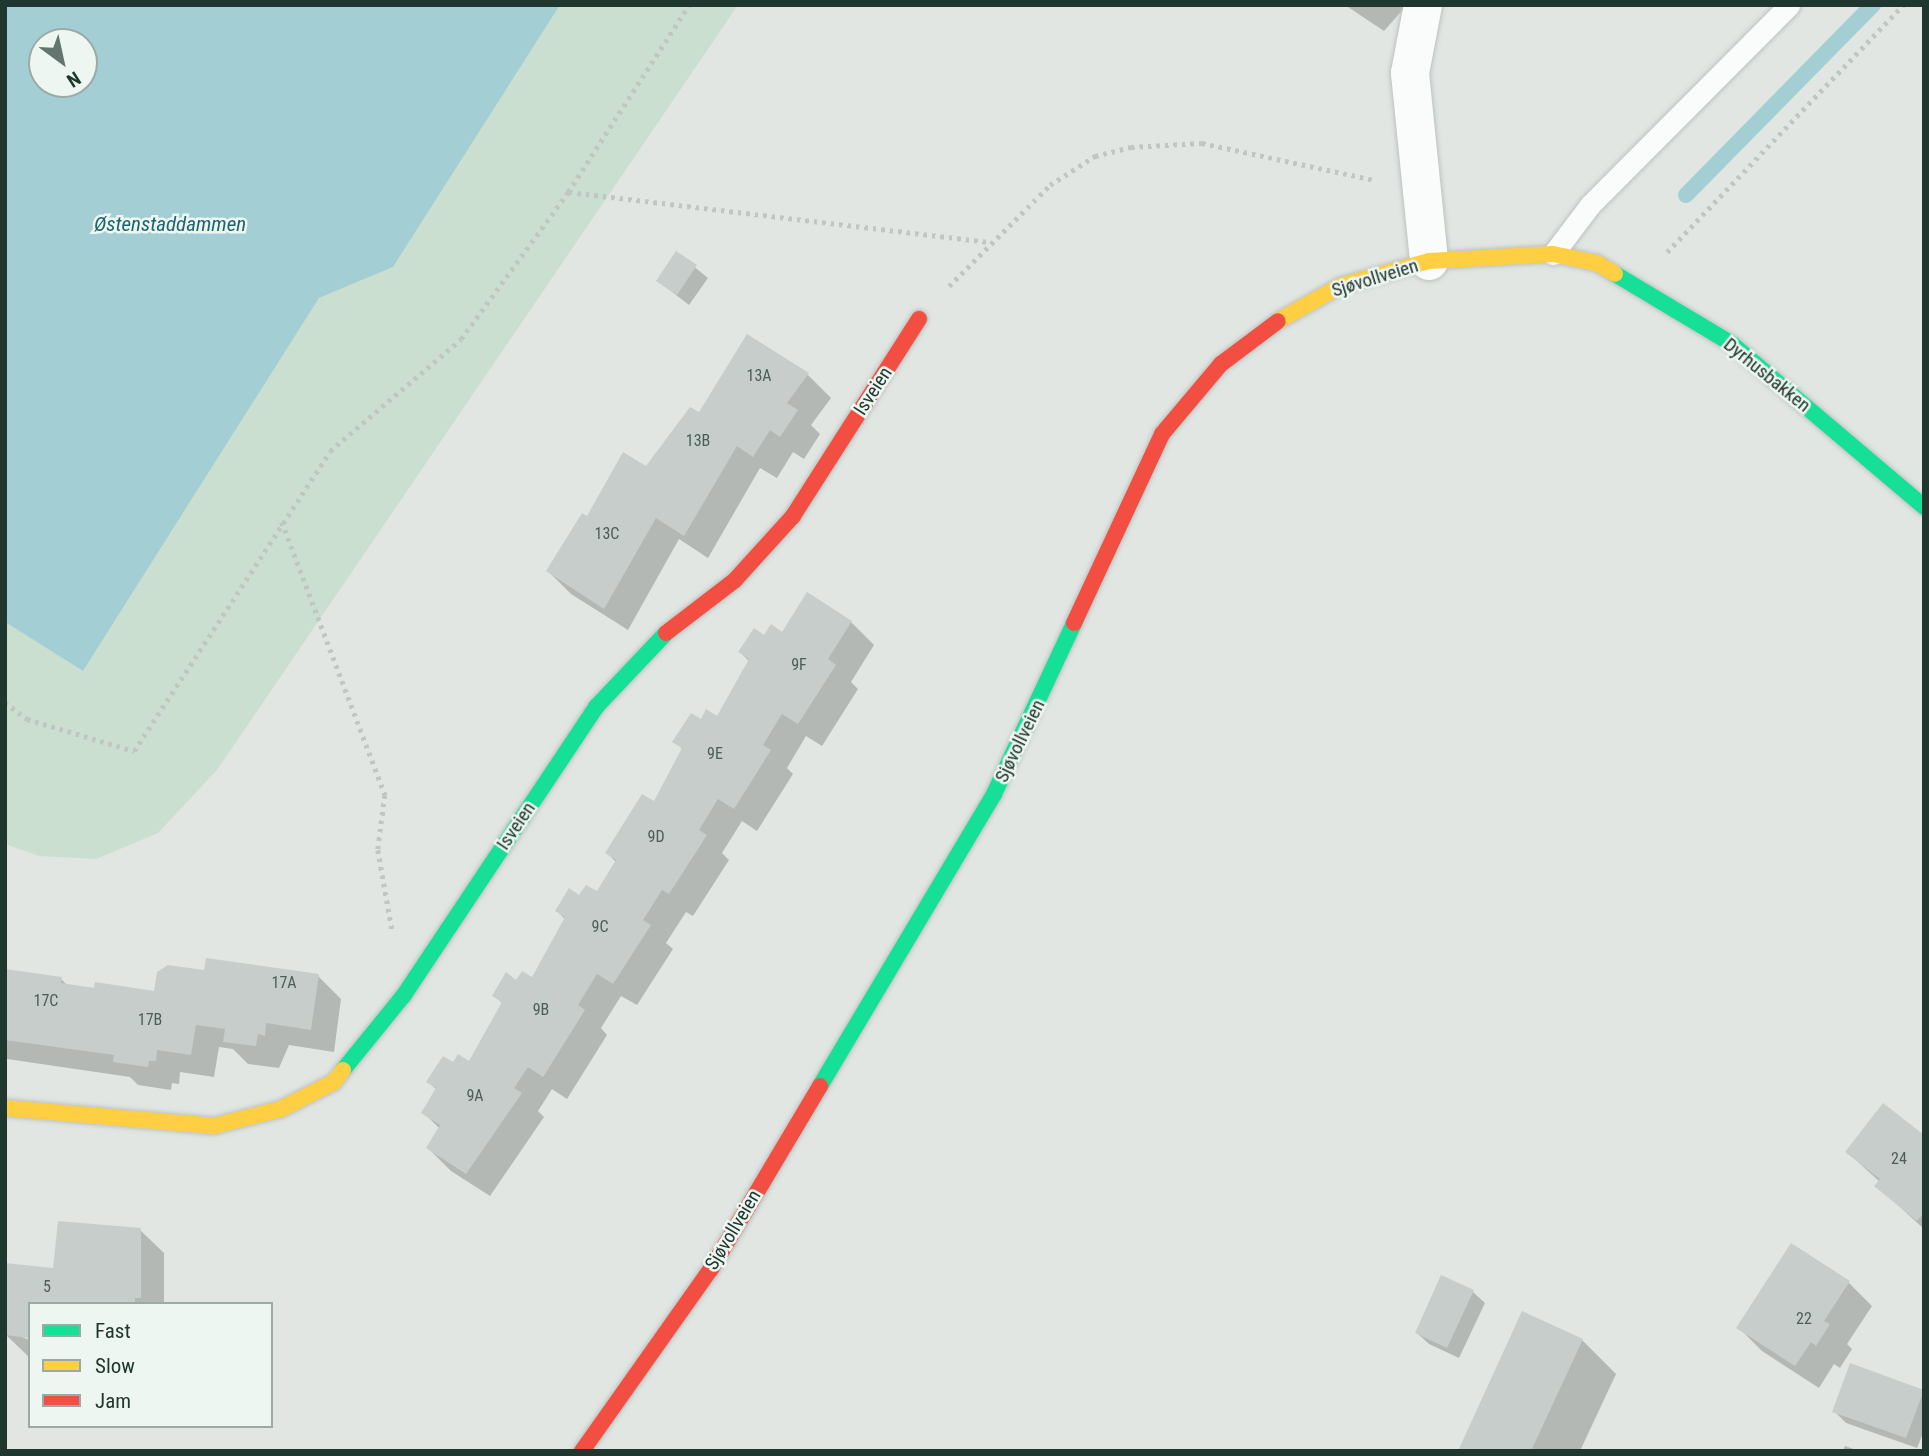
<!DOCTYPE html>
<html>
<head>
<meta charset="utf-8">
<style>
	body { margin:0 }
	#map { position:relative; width:1929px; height:1456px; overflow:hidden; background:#e1e6e3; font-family:"Roboto Condensed",sans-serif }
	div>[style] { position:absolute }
	.green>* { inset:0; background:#cadfcf }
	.water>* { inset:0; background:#a3ced3 }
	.shadow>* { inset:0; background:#0003 }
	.stream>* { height:16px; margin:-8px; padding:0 8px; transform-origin:8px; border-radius:8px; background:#a3ced3 }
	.building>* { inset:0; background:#c7cdca }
	.path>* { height:4.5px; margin-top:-2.25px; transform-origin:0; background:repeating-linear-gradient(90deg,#bfc6c4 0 3.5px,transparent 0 8.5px) }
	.roads { filter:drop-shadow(0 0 2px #bec3c0) drop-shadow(0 0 2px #bec3c0) }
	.lane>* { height:21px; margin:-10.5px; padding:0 10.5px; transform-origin:10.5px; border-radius:10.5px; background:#fafbfb }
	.street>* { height:38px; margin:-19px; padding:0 19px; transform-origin:19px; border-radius:19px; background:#fafbfb }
	.fast>* { height:16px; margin:-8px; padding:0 8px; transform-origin:8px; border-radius:8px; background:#16e098 }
	.slow>* { height:16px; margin:-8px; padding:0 8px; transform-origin:8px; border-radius:8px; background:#ffcf43 }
	.jam>* { height:16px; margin:-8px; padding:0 8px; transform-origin:8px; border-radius:8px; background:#f24e42 }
	span { translate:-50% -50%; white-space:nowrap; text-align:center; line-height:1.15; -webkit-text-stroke:5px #eef6f1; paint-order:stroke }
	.number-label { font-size:16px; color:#4a5d57 }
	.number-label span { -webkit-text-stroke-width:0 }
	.street-label { font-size:19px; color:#203730 }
	.water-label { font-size:21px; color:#1e646f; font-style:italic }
	.frame { position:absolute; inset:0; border:7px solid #203730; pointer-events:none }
	.legend { position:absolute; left:28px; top:1302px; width:245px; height:126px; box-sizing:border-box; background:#eef6f1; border:2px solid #9caaa4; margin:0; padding:9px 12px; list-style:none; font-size:21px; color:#203730 }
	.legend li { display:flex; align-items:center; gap:14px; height:35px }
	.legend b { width:35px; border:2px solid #9caaa4 }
	.north { position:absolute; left:28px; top:28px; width:70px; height:70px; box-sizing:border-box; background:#eef6f1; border:2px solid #9caaa4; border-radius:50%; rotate:147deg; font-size:19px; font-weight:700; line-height:28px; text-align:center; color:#203730 }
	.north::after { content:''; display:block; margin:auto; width:24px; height:32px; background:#64746f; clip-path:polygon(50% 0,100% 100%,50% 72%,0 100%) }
</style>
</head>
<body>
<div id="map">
	<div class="green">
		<i style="clip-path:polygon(560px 5px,738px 5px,217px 770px,158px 833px,96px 859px,39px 856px,5px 844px,5px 622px,83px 671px,319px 298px,393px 267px)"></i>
	</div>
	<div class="water">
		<i style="clip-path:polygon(evenodd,5px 5px,560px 5px,393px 267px,319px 298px,83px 671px,5px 622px,5px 5px,42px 42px,84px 42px,84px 84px,42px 84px,42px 42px)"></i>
	</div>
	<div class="shadow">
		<i style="clip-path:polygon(1345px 5px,1407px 5px,1384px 31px)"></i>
		<i style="clip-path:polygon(677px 253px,708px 278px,689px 305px,658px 281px)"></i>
		<i style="clip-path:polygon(808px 375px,831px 398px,811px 425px,820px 434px,804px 459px,793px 452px,777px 478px,760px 468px,708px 558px,679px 539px,628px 630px,571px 594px,548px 571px,588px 518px,647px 469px,699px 415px)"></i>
		<i style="clip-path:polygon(851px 622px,874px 645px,851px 682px,858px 689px,822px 746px,806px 736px,787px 768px,793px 774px,757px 831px,742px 821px,722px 853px,729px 860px,693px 916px,686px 912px,666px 943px,673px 949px,637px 1005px,621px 996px,601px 1028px,607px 1035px,567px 1099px,552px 1089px,538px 1111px,544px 1117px,490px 1196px,451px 1171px,428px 1148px,440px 1129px,423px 1112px,437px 1090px,428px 1082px,453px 1064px,470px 1064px,503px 1004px,495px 996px,517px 982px,533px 979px,565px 919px,557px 911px,597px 893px,617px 863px,607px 853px,655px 804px,683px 750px,675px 741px,701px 721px,717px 718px,750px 662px,740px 652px,765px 637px)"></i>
		<i style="clip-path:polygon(5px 971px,61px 979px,68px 986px,155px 993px,205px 972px,318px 976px,341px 999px,334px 1052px,289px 1045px,279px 1068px,248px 1064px,233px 1049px,219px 1047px,214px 1077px,180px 1072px,179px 1084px,172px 1083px,171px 1090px,138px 1085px,130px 1077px,7px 1059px)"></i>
		<i style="clip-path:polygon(1924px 1138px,1924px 1229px,1877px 1186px,1880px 1182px,1847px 1152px)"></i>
		<i style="clip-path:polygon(140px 1230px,164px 1253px,164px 1304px,30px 1304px,16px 1335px,30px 1340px,30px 1358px,5px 1334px,55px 1270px)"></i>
		<i style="clip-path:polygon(1442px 1278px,1473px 1292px,1485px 1303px,1459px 1358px,1429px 1344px,1417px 1333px)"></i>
		<i style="clip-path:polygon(1849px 1283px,1872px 1306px,1847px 1344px,1852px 1349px,1840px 1368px,1834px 1364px,1819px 1388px,1762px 1351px,1739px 1328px)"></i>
		<i style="clip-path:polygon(1582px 1340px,1616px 1374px,1580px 1451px,1460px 1451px)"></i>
		<i style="clip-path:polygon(1924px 1392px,1924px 1431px,1917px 1448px,1846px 1423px,1834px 1411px)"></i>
		<i style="clip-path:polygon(1845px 1446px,1859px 1451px,1843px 1451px)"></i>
	</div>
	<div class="stream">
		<i style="left:1686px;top:195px;width:267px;rotate:-45.5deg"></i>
	</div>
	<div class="building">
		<i style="clip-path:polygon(676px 251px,697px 265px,677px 295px,656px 281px)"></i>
		<i style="clip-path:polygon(747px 334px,809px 373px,787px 403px,798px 410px,780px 437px,770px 430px,753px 457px,737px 446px,684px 536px,656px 518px,604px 609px,546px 571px,582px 513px,587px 516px,623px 452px,646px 466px,690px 407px,699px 412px)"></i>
		<i style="clip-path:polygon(807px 592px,852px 621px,828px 659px,836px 665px,798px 724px,782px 714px,763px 745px,771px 750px,734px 809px,718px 799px,699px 830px,707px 835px,669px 894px,662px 890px,643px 920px,651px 925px,613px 984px,597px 974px,578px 1005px,585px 1010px,543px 1077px,528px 1067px,514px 1088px,522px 1093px,466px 1174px,426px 1148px,440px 1125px,421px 1113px,436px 1088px,426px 1082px,443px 1056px,453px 1062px,458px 1054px,469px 1061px,502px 1002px,492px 996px,506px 972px,516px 980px,522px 971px,532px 977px,565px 917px,555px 911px,569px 888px,579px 895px,586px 885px,597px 891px,616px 860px,605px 853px,642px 794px,654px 801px,682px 748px,672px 742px,691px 713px,701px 719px,706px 709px,717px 716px,749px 659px,738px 652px,754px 628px,764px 635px,771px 624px,782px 632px)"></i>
		<i style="clip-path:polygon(206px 958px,319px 974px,311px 1030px,266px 1023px,265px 1036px,258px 1034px,256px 1046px,223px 1042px,225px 1029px,196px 1025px,191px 1055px,157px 1050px,156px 1061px,149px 1061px,148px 1067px,113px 1062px,114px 1055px,5px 1040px,5px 969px,62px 977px,61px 983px,94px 988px,95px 982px,154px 991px,157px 972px,168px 965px,204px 970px)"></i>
		<i style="clip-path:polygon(1883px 1103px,1924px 1135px,1924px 1213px,1917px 1221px,1874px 1186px,1880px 1179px,1845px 1152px)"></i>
		<i style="clip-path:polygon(58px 1221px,141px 1228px,141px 1298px,135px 1298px,135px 1304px,30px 1304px,30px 1338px,5px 1335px,5px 1263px,53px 1268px)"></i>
		<i style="clip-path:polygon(1791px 1243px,1850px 1281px,1824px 1321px,1830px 1324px,1816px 1346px,1811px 1342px,1795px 1366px,1736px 1328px)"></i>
		<i style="clip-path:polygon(1441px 1275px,1474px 1290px,1447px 1348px,1415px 1333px)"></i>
		<i style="clip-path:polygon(1522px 1311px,1583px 1339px,1531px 1451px,1458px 1451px)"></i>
		<i style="clip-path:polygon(1850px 1363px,1924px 1390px,1906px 1438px,1832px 1412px)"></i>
	</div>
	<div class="path">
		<i style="left:569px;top:192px;width:421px;rotate:6.8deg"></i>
		<i style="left:1667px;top:252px;width:342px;rotate:-46.3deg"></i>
		<i style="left:949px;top:286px;width:143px;rotate:-45deg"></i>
		<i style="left:1050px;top:185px;width:54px;rotate:-32.8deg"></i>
		<i style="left:1095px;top:156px;width:37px;rotate:-14deg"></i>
		<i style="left:1131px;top:147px;width:71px;rotate:-3.2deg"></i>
		<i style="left:1202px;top:143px;width:177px;rotate:12.1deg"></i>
		<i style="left:282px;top:522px;width:292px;rotate:69.3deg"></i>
		<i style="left:385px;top:795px;width:55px;rotate:97.3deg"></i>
		<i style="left:378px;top:850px;width:80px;rotate:80deg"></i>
		<i style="left:5px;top:702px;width:28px;rotate:38deg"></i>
		<i style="left:27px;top:719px;width:112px;rotate:16.7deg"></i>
		<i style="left:134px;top:751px;width:358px;rotate:-56.8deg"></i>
		<i style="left:330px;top:451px;width:172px;rotate:-40.5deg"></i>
		<i style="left:461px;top:339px;width:182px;rotate:-53.9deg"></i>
		<i style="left:568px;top:192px;width:223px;rotate:-57.1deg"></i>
	</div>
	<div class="roads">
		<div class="lane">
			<i style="left:1553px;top:254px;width:61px;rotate:-52.9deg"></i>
			<i style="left:1590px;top:205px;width:282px;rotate:-45.1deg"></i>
		</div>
		<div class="street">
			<i style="left:1423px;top:5px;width:69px;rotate:100.8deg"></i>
			<i style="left:1410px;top:73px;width:189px;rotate:84.2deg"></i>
		</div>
		<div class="fast">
			<i style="left:1615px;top:274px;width:136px;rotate:30.9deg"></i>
			<i style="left:1732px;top:344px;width:252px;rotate:40.3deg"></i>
			<i style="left:343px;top:1070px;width:97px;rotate:-50.9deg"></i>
			<i style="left:404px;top:995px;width:346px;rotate:-56.3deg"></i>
			<i style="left:596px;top:707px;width:102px;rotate:-46.6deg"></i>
			<i style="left:820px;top:1086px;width:340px;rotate:-59.2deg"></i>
			<i style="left:994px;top:794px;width:189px;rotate:-64.9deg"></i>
		</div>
		<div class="slow">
			<i style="left:1278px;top:321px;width:71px;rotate:-29.4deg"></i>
			<i style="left:1340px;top:286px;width:92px;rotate:-15.7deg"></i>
			<i style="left:1429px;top:261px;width:124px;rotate:-3.2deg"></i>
			<i style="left:1553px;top:254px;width:45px;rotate:11.6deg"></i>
			<i style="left:1597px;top:263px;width:21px;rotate:31deg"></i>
			<i style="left:5px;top:1108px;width:210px;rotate:4.9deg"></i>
			<i style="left:214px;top:1126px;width:69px;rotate:-14.2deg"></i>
			<i style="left:281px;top:1109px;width:59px;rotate:-27deg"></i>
			<i style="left:334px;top:1082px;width:15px;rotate:-53deg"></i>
		</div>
		<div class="jam">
			<i style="left:1074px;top:623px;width:208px;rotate:-65deg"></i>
			<i style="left:1162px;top:434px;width:92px;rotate:-49.9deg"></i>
			<i style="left:1221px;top:364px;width:71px;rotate:-37deg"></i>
			<i style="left:666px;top:633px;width:87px;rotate:-37.5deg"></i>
			<i style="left:735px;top:580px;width:86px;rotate:-47.8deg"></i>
			<i style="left:793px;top:516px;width:234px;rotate:-57.4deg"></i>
			<i style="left:582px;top:1451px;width:223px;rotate:-54.7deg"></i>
			<i style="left:711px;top:1269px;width:213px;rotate:-59.2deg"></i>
		</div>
	</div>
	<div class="number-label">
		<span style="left:759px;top:376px">13A</span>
		<span style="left:698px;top:441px">13B</span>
		<span style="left:607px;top:534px">13C</span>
		<span style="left:799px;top:665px">9F</span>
		<span style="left:715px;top:754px">9E</span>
		<span style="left:656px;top:837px">9D</span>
		<span style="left:600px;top:927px">9C</span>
		<span style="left:284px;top:983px">17A</span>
		<span style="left:46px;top:1001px">17C</span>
		<span style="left:541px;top:1010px">9B</span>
		<span style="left:150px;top:1020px">17B</span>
		<span style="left:475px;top:1096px">9A</span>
		<span style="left:1899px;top:1159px">24</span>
		<span style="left:47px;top:1287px">5</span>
		<span style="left:1804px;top:1319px">22</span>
	</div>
	<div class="street-label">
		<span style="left:1375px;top:278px;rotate:-17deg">Sjøvollveien</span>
		<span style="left:1767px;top:375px;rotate:39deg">Dyrhusbakken</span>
		<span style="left:873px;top:391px;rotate:-57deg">Isveien</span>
		<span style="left:1020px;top:741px;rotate:-64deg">Sjøvollveien</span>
		<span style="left:516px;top:826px;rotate:-56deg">Isveien</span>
		<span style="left:733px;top:1230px;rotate:-59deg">Sjøvollveien</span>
	</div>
	<div class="water-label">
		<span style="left:170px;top:224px">Østenstaddammen</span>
	</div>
	<div class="frame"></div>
	<ul class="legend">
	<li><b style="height:9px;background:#16e098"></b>Fast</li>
	<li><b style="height:9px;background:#ffcf43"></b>Slow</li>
	<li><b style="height:9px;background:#f24e42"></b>Jam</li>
	</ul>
	<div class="north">N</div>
</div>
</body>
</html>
